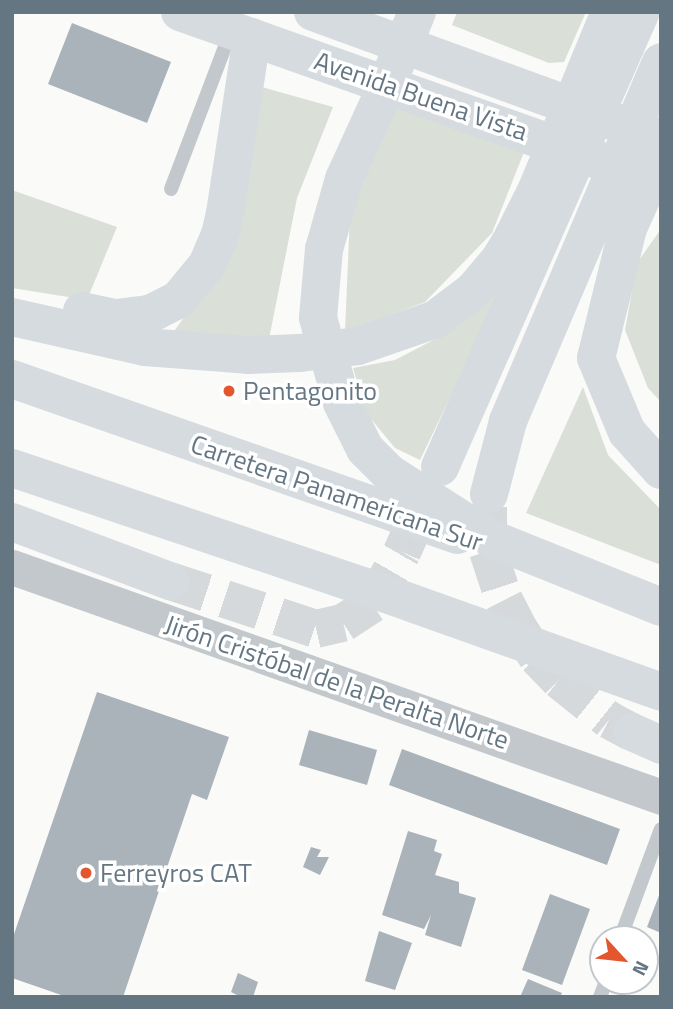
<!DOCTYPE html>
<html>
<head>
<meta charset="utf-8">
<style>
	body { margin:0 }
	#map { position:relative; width:673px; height:1009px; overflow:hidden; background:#fafaf8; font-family:"Titillium Web",sans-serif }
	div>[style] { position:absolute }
	.green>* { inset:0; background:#dadfd7 }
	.building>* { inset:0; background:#aab3b9 }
	.motorway-tunnel>* { height:38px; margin-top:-19px; transform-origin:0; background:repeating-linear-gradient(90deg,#d5d9db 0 38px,transparent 0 57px) }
	.service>* { height:14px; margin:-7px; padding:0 7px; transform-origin:7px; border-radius:7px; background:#c3c8cc }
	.tertiary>* { height:35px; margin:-17.5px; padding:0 17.5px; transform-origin:17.5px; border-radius:17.5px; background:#c3c8cc }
	.secondary>* { height:38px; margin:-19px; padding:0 19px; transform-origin:19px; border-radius:19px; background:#d6dbdf }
	.motorway>* { height:38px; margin:-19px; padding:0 19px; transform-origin:19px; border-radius:19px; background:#d6dbdf }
	.dots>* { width:19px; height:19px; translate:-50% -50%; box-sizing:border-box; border:4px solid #fff; border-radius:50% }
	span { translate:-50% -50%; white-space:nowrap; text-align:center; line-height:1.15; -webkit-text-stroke:7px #fff; paint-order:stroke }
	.street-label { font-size:26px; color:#657683 }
	.poi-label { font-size:26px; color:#657683 }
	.left { translate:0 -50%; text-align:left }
	.frame { position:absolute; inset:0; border:14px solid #657683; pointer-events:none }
	.north { position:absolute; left:589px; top:925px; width:70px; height:70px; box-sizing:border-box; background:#fff; border:2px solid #c1c8cd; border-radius:50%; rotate:117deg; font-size:19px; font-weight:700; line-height:28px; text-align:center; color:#657683 }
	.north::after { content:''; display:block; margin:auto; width:24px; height:32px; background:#e4572e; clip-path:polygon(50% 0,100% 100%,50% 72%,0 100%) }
</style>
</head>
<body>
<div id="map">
	<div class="green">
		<i style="clip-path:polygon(457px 12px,586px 12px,564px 62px,549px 63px,452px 25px)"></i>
		<i style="clip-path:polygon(258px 86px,333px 107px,297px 198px,269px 339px,170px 337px,238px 241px)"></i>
		<i style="clip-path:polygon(396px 97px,528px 142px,492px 233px,425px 302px,345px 332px,350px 215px)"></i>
		<i style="clip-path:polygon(12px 190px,117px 227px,87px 300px,12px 288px)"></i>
		<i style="clip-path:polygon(661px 229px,661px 402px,648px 388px,625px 330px,637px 263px)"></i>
		<i style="clip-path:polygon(507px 279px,420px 460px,395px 448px,367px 414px,353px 368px,395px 360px,447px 333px)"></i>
		<i style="clip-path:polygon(583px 387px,608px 455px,661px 510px,661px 565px,526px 513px)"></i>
	</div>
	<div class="building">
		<i style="clip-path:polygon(72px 23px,171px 62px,147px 123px,48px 84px)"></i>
		<i style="clip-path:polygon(97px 692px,229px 737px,207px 800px,192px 794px,123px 997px,67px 997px,12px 978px,12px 940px)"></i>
		<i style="clip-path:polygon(309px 730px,377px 750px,367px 785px,299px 765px)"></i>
		<i style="clip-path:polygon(402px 749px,620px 829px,607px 865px,389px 785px)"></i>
		<i style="clip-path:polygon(408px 831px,437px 840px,434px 851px,442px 854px,435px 875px,459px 882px,459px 893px,476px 898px,461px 947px,425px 935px,431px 915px,424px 929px,382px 915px)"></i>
		<i style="clip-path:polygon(311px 847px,321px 850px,317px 857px,329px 857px,320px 875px,303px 867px)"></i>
		<i style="clip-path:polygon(661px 890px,661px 933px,647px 927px)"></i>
		<i style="clip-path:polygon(550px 894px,590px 909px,562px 985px,522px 970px)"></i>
		<i style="clip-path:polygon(379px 931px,412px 943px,395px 990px,365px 981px)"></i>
		<i style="clip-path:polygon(238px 973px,258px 982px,253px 997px,241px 997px,231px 992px)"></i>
		<i style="clip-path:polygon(528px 979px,562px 993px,560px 997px,520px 997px)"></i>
	</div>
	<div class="motorway-tunnel">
		<i style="left:488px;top:507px;width:44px;rotate:90deg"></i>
		<i style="left:488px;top:551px;width:52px;rotate:71.9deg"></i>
		<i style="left:504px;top:600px;width:33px;rotate:63deg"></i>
		<i style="left:519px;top:629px;width:33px;rotate:57deg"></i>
		<i style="left:537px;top:657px;width:32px;rotate:46deg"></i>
		<i style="left:559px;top:680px;width:64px;rotate:38.7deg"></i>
		<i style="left:609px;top:720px;width:26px;rotate:28deg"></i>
		<i style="left:170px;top:581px;width:154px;rotate:18.2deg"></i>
		<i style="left:316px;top:629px;width:28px;rotate:-13deg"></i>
		<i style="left:343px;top:623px;width:35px;rotate:-33deg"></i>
		<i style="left:372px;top:604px;width:60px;rotate:-60deg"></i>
		<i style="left:402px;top:552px;width:69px;rotate:-66deg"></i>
	</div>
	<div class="service">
		<i style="left:171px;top:189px;width:169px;rotate:-69.2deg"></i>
		<i style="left:620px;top:939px;width:117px;rotate:-69.6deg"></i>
		<i style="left:600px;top:997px;width:17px;rotate:-69deg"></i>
	</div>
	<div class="tertiary">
		<i style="left:12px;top:567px;width:689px;rotate:19.51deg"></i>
	</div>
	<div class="secondary">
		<i style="left:180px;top:12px;width:498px;rotate:19.5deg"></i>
		<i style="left:313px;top:12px;width:370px;rotate:20deg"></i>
		<i style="left:393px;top:70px;width:63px;rotate:-67.5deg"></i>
	</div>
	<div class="motorway">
		<i style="left:387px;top:85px;width:103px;rotate:114.6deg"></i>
		<i style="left:344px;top:179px;width:73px;rotate:105.9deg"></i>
		<i style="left:324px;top:249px;width:69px;rotate:95deg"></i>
		<i style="left:318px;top:318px;width:88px;rotate:74.2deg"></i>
		<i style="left:342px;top:403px;width:51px;rotate:63.4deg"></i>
		<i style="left:365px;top:449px;width:34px;rotate:45deg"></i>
		<i style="left:389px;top:473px;width:122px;rotate:32.7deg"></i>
		<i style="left:492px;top:539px;width:182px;rotate:21.9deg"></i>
		<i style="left:661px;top:155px;width:80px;rotate:114.3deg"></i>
		<i style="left:628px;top:228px;width:134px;rotate:103.8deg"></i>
		<i style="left:596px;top:358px;width:80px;rotate:67.3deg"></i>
		<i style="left:627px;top:432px;width:51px;rotate:48.2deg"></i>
		<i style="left:82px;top:311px;width:35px;rotate:12deg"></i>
		<i style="left:116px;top:318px;width:34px;rotate:-7deg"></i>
		<i style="left:150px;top:314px;width:31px;rotate:-27deg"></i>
		<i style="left:178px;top:300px;width:45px;rotate:-50.4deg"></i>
		<i style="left:207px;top:265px;width:33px;rotate:-67deg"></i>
		<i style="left:220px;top:235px;width:23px;rotate:-77deg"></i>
		<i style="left:225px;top:213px;width:178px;rotate:-81.3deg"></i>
		<i style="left:12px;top:317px;width:136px;rotate:12.7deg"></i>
		<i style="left:145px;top:347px;width:103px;rotate:4.4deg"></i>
		<i style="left:248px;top:355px;width:52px;rotate:-2.2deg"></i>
		<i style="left:300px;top:353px;width:58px;rotate:-6.9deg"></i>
		<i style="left:358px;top:346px;width:83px;rotate:-19.1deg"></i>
		<i style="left:436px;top:319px;width:46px;rotate:-37.1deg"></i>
		<i style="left:473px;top:291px;width:42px;rotate:-49.8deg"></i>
		<i style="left:500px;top:259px;width:26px;rotate:-59deg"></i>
		<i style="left:513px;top:237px;width:54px;rotate:-63.4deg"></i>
		<i style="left:537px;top:189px;width:191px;rotate:-67.6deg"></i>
		<i style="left:12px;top:379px;width:472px;rotate:19.3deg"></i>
		<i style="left:440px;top:467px;width:497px;rotate:-66.2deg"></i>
		<i style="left:12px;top:468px;width:386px;rotate:18.6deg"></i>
		<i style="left:378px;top:591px;width:300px;rotate:19.6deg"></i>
		<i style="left:489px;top:494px;width:75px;rotate:-75.4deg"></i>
		<i style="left:508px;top:421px;width:390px;rotate:-66.9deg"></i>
		<i style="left:12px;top:522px;width:169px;rotate:20.5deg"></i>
		<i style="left:632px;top:732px;width:32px;rotate:24deg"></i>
	</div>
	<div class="dots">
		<i style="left:229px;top:391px;background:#e4572e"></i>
		<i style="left:86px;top:873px;background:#e4572e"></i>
	</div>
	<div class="street-label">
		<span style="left:421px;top:96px;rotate:19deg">Avenida Buena Vista</span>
		<span style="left:337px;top:493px;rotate:19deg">Carretera Panamericana Sur</span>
		<span style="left:337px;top:682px;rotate:19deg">Jirón Cristóbal de la Peralta Norte</span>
	</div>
	<div class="poi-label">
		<span class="left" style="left:243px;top:391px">Pentagonito</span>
		<span class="left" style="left:100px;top:873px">Ferreyros CAT</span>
	</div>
	<div class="frame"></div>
	<div class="north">N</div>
</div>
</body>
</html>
